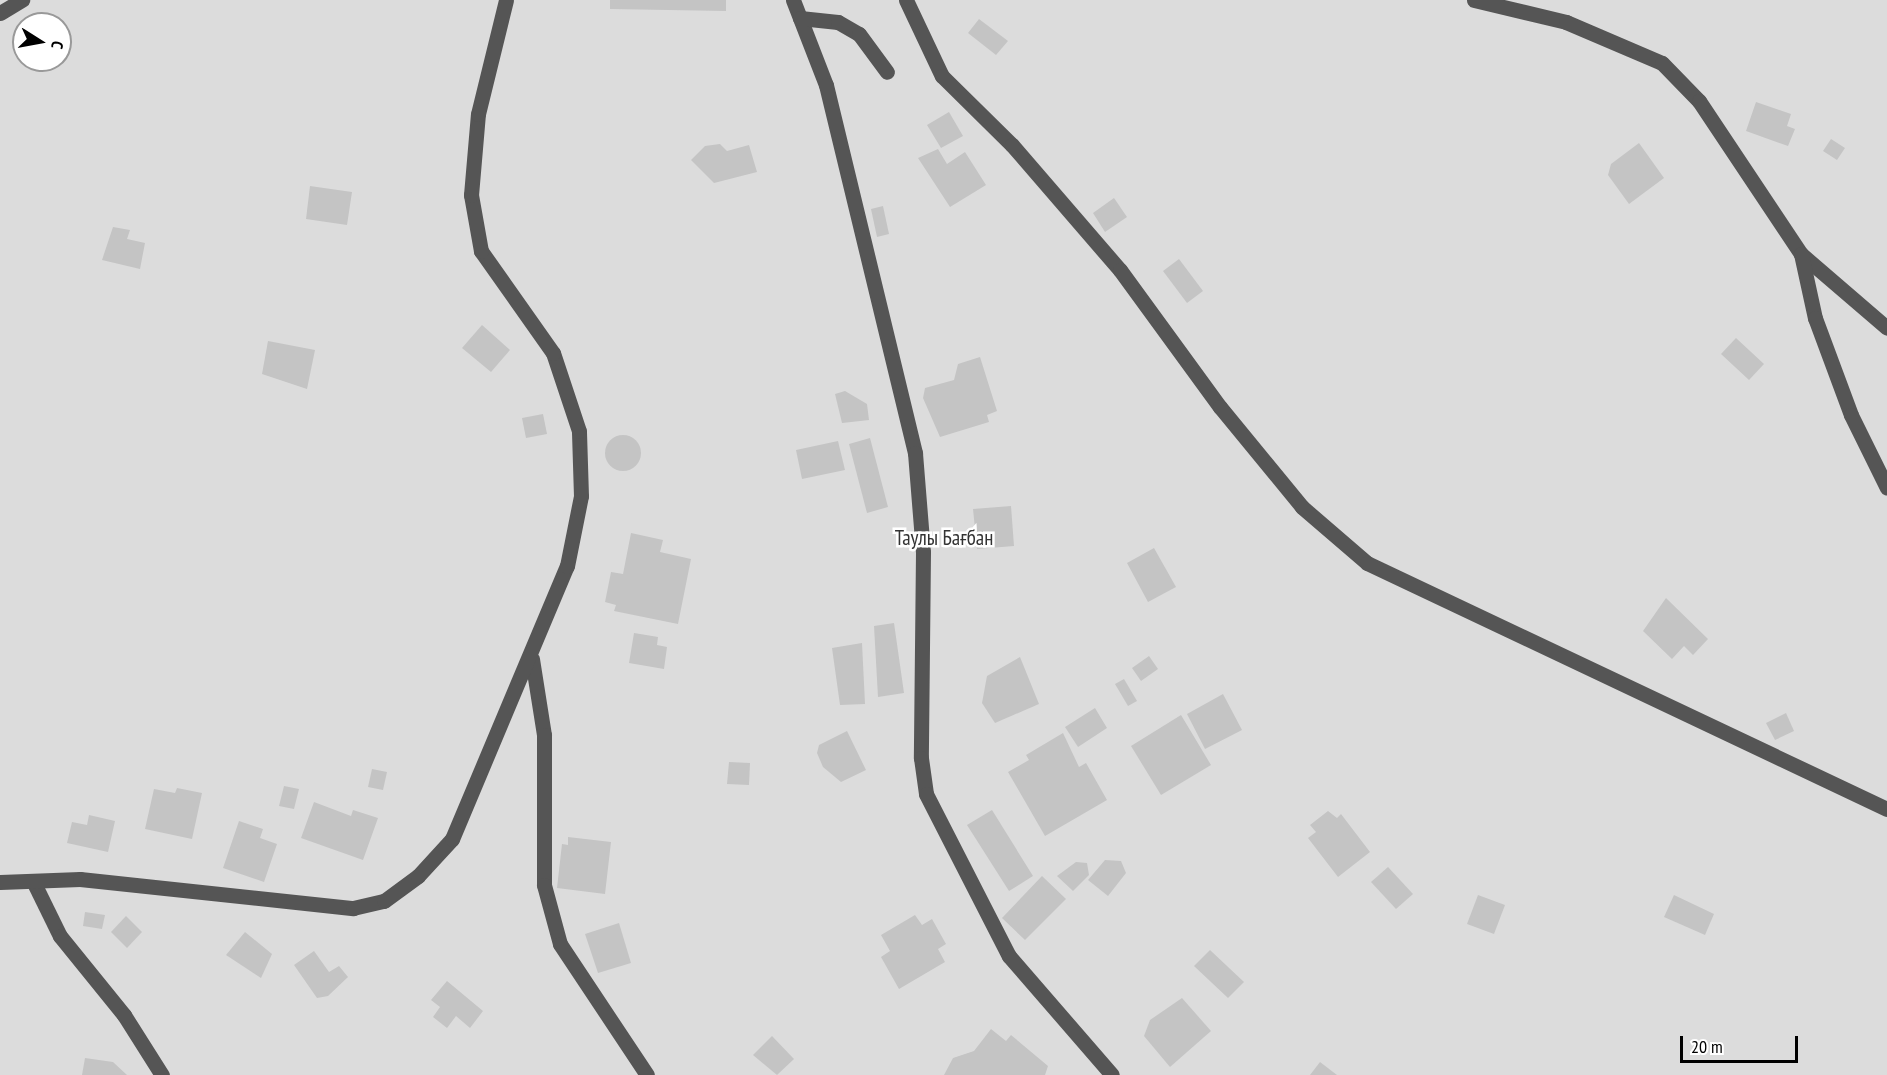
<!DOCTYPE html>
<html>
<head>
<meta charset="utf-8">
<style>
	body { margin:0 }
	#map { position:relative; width:1887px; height:1075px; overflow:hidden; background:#fff; font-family:"PT Sans Narrow",sans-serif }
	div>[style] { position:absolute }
	.green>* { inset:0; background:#dcdcdc }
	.building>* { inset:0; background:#c4c4c4 }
	.round { border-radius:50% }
	.minor>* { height:15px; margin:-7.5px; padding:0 7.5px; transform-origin:7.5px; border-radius:7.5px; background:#555 }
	span { translate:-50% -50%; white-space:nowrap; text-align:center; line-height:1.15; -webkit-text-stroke:5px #fff; paint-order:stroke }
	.park-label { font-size:21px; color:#333 }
	.north { position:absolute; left:12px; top:12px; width:60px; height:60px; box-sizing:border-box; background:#fff; border:2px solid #999; border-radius:50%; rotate:101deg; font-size:16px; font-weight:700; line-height:24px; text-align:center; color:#000 }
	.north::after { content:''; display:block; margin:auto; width:21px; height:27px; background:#000; clip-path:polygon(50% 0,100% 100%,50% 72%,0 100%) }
	.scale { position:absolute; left:1680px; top:1036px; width:118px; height:27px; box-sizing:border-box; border:3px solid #000; border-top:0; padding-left:8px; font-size:18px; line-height:21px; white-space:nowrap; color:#000; -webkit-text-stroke:4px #fff; paint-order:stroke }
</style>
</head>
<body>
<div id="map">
	<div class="green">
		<i style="clip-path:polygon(evenodd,0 0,1887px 0,1887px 1075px,0 1075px,0 0,24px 24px,60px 24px,60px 60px,24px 60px,24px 24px)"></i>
	</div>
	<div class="building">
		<i style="clip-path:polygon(610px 0,726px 0,726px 11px,610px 9px)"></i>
		<i style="clip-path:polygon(979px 19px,1008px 41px,996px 55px,968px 33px)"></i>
		<i style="clip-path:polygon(1756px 102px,1791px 114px,1787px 126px,1795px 129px,1788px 146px,1746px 131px)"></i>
		<i style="clip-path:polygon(949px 112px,963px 136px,941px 148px,927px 125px)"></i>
		<i style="clip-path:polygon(1831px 139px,1845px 148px,1837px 160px,1823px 151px)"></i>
		<i style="clip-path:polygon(1639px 143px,1664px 178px,1629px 204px,1608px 175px,1611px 164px)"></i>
		<i style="clip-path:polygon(720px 144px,727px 151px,749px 145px,757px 172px,714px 183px,691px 160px,705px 146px)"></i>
		<i style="clip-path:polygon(938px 149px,947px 164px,965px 152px,986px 185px,950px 207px,918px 158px)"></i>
		<i style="clip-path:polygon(310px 186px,352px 192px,347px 225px,306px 219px)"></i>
		<i style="clip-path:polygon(1114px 198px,1127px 217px,1105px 232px,1093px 213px)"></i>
		<i style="clip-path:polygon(883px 206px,889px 234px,877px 237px,871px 209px)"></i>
		<i style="clip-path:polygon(113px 227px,130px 230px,127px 239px,145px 243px,140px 269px,102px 260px)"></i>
		<i style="clip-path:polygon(1179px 259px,1203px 291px,1187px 303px,1163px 271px)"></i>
		<i style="clip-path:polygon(482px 325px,510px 350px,491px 372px,462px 348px)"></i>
		<i style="clip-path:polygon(1736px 338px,1764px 364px,1749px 380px,1721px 354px)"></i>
		<i style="clip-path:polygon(268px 341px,315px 350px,307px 389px,262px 374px)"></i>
		<i style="clip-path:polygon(980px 357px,997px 411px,987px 415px,989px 422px,940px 437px,923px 398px,925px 388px,954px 380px,958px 364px)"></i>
		<i style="clip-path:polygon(845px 391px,867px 404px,869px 420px,842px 423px,835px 394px)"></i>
		<i style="clip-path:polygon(543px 414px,547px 434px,526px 438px,522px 418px)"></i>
		<i class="round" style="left:605px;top:435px;width:36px;height:36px"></i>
		<i style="clip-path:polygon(870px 438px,888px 507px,867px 513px,849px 444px)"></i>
		<i style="clip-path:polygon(838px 441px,845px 470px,802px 479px,796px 450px)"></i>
		<i style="clip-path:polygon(1011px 506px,1014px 546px,977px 549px,973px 509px)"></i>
		<i style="clip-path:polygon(631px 533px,663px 540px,660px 552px,691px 559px,678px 624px,614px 611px,616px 605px,605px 602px,611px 572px,623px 574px)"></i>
		<i style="clip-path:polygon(1154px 548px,1176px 587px,1148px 602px,1127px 563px)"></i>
		<i style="clip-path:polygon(1666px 598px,1708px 639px,1693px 655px,1684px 646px,1672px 659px,1643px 631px)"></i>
		<i style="clip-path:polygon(894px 623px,904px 693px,878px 697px,874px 626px)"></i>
		<i style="clip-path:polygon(634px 633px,658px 637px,657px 645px,667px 647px,664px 669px,629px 663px)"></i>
		<i style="clip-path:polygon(862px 643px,865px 704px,840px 705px,832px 648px)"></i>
		<i style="clip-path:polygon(1149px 656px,1158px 669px,1141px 681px,1132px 668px)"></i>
		<i style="clip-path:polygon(1020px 657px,1039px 704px,995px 723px,982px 703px,987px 676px)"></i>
		<i style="clip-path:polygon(1124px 679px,1137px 701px,1128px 706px,1115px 684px)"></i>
		<i style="clip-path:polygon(1223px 694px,1242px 730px,1205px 749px,1187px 714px)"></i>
		<i style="clip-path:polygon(1095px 708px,1107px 728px,1078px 747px,1065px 727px)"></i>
		<i style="clip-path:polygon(1786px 713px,1794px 731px,1775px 740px,1766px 723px)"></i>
		<i style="clip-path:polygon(1181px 715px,1211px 765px,1161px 795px,1131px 746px)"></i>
		<i style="clip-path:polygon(847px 731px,866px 770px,841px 782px,823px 767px,817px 753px,819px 745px)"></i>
		<i style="clip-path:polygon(1063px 733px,1079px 767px,1086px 763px,1107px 800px,1045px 836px,1008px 772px,1029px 760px,1026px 755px)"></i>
		<i style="clip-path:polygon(729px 762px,750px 763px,749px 785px,727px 784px)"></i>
		<i style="clip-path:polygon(372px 769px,387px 772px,383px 790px,368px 787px)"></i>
		<i style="clip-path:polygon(284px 786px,299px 789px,294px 809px,279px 806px)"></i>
		<i style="clip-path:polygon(177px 788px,202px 793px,192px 839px,145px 829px,154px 789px,175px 793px)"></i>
		<i style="clip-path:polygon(314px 802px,351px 816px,353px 810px,378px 818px,363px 860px,301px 838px)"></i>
		<i style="clip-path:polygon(992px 810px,1033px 876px,1009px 891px,967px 825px)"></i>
		<i style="clip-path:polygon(1328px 811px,1337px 818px,1341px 814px,1370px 852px,1338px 877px,1308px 838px,1316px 832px,1310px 825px)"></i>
		<i style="clip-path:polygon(89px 815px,115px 821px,108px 852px,67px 843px,72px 822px,87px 825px)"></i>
		<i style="clip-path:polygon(239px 821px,263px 829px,260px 838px,277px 844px,264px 882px,223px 868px)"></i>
		<i style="clip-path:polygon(568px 837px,611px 842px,605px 894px,557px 888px,562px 844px,568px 845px)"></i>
		<i style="clip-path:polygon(1105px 860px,1121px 861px,1126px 873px,1108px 896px,1088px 880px)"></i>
		<i style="clip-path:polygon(1076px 862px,1087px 863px,1089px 875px,1073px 891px,1057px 876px)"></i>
		<i style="clip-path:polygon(1388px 867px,1413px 894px,1396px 909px,1371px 882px)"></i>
		<i style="clip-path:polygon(1042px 876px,1066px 899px,1025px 940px,1002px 918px)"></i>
		<i style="clip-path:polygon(1478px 895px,1505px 905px,1494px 934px,1467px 924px)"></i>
		<i style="clip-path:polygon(1674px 895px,1714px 914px,1705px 935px,1664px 917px)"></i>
		<i style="clip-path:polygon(85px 912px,105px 915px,102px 929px,83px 926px)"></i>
		<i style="clip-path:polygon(915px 915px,922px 925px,932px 919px,946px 944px,938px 949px,945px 962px,899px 989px,881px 957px,890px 951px,881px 935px)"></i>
		<i style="clip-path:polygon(126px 916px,142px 932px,127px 948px,111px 932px)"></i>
		<i style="clip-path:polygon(619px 923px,631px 963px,598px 973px,585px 934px)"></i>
		<i style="clip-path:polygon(245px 932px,272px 954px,261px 978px,226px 955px)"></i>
		<i style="clip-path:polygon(1210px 950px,1244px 982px,1228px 998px,1194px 966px)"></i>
		<i style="clip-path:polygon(314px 951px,329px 972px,339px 966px,348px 977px,328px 996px,317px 998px,294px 965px)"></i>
		<i style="clip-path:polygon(447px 981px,483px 1011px,470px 1028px,456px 1016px,447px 1028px,433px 1017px,440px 1007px,431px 1000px)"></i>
		<i style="clip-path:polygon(1182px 998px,1211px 1031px,1170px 1067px,1144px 1036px,1150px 1020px)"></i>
		<i style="clip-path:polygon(991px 1029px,1006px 1041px,1011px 1035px,1048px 1066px,1045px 1075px,944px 1075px,953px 1058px,974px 1051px)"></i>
		<i style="clip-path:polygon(772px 1036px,794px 1059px,777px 1075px,753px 1055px)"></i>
		<i style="clip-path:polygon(85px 1058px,113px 1062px,127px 1075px,82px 1075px)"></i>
		<i style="clip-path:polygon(1320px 1062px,1337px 1075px,1310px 1075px)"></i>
	</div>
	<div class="minor">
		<i style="left:793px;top:0;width:91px;rotate:68.8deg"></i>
		<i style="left:826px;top:85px;width:379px;rotate:76.4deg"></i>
		<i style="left:915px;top:453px;width:99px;rotate:85.4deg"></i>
		<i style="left:923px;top:552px;width:206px;rotate:90.6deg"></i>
		<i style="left:921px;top:758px;width:36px;rotate:82deg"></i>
		<i style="left:926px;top:794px;width:182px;rotate:62.9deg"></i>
		<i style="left:1009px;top:956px;width:157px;rotate:49.1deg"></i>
		<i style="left:906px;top:0;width:84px;rotate:64.7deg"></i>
		<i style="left:942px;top:76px;width:98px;rotate:44.6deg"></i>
		<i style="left:1012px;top:145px;width:165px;rotate:49.2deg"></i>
		<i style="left:1120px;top:270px;width:170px;rotate:53.9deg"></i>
		<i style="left:1220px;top:407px;width:129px;rotate:50.6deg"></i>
		<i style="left:1302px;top:507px;width:86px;rotate:40.7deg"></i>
		<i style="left:1367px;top:563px;width:575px;rotate:25.32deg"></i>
		<i style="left:1474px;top:0;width:95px;rotate:13.4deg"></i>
		<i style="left:1566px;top:22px;width:104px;rotate:23.1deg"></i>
		<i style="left:1662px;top:63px;width:53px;rotate:45.8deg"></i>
		<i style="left:1699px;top:101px;width:184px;rotate:56.3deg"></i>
		<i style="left:1801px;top:254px;width:113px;rotate:40.7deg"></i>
		<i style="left:0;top:13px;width:26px;rotate:-31deg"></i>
		<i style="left:800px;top:18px;width:38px;rotate:6deg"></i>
		<i style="left:838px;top:22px;width:24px;rotate:30deg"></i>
		<i style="left:859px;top:34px;width:47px;rotate:53.6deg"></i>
		<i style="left:1801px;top:254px;width:66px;rotate:77.7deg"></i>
		<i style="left:1815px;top:318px;width:103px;rotate:69.6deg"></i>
		<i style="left:1851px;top:415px;width:81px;rotate:63.7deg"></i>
		<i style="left:532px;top:659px;width:77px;rotate:81deg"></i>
		<i style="left:544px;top:735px;width:150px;rotate:90deg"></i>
		<i style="left:544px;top:885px;width:61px;rotate:74.8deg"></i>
		<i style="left:560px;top:944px;width:157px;rotate:56.4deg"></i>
		<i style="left:33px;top:881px;width:61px;rotate:63.9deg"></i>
		<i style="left:60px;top:936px;width:102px;rotate:51deg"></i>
		<i style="left:124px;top:1015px;width:71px;rotate:57.7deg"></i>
		<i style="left:0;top:882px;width:80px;rotate:-2.1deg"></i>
		<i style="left:80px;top:879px;width:275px;rotate:6.1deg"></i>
		<i style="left:353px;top:908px;width:32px;rotate:-13deg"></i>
		<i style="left:384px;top:901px;width:42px;rotate:-36.3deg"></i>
		<i style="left:418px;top:876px;width:50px;rotate:-47.4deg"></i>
		<i style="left:452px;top:839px;width:296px;rotate:-67.2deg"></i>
		<i style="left:567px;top:566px;width:71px;rotate:-78.7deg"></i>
		<i style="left:581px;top:496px;width:65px;rotate:-91.8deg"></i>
		<i style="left:579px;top:431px;width:82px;rotate:-108.4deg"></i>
		<i style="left:553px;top:353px;width:125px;rotate:-125.2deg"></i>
		<i style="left:481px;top:251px;width:57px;rotate:-100.1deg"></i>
		<i style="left:471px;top:195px;width:81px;rotate:-85.1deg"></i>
		<i style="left:478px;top:114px;width:117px;rotate:-76.2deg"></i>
	</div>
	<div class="park-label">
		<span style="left:944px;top:538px">Таулы Бағбан</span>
	</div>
	<div class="north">С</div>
	<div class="scale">20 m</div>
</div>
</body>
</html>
